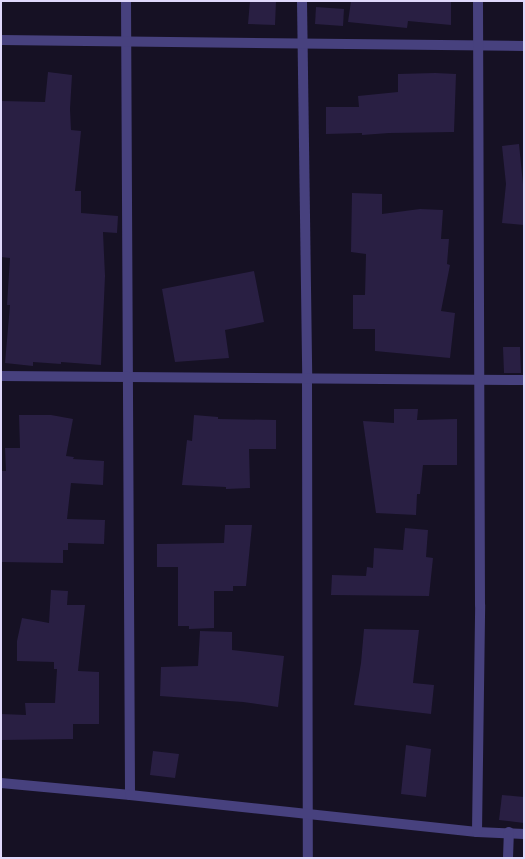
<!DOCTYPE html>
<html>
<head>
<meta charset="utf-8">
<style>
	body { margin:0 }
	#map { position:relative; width:525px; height:859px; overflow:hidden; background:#161124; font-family:"Fira Sans",sans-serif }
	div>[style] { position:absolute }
	.building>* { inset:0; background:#291f43 }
	.minor>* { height:10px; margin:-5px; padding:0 5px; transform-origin:5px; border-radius:5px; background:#47417e }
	span { translate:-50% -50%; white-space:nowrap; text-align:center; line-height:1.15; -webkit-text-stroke:3px #161124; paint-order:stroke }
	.frame { position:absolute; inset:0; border:2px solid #dfd8fb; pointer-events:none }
</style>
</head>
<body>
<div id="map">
	<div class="building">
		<i style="clip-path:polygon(250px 1px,276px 1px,275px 25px,248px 24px)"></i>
		<i style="clip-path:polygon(351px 1px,451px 1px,451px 25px,408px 21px,407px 28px,348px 22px)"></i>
		<i style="clip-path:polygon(316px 7px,344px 9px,343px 26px,315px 24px)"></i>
		<i style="clip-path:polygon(48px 72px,72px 75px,70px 109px,71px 130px,81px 131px,75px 191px,81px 191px,81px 213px,118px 216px,117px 233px,103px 232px,105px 276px,101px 365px,61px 362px,61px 364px,33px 362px,33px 366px,5px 363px,10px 305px,7px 305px,10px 258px,1px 257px,1px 101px,45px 102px)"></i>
		<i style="clip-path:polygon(435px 73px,456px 74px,454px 132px,389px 133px,362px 135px,362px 133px,326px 134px,326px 107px,359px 107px,358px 96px,398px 92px,398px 74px)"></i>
		<i style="clip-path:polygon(519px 144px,524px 194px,524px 225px,502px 223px,506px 184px,502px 146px)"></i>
		<i style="clip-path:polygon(352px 193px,382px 194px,382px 214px,420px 209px,443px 210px,441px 239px,449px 239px,447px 264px,450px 265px,441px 311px,455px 313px,450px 358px,375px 351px,375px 329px,353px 329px,353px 295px,365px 295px,366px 254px,351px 252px)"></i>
		<i style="clip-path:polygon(254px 271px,264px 322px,225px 330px,229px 358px,175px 362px,162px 289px)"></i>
		<i style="clip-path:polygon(503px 347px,520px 347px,521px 373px,504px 373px)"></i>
		<i style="clip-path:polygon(394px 409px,418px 409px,417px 420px,457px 419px,457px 465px,423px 465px,420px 494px,417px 494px,416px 515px,376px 513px,363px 421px,394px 423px)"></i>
		<i style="clip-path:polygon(19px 415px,51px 415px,73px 419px,66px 456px,74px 457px,73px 459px,104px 461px,103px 485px,71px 483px,67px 519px,105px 520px,104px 544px,68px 543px,68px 550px,63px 550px,63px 563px,1px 562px,1px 471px,6px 471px,5px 448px,20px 448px)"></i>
		<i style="clip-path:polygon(194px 415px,218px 417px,218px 419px,276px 420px,276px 449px,249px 449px,250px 488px,226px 489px,226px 487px,182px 485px,187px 440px,192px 441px)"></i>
		<i style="clip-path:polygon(225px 525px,252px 525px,246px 586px,233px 586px,233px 591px,214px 591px,214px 628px,189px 629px,189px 626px,178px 626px,178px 567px,157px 567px,157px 544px,224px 543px)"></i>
		<i style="clip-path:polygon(405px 528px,428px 530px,426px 557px,433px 558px,429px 596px,331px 595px,332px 575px,366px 576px,367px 567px,373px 568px,374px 548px,403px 550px)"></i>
		<i style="clip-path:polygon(51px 590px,68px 591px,67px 605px,85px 605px,78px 671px,99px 672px,99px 724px,73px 724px,73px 739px,1px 740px,1px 714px,26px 715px,25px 703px,55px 703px,57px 669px,54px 669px,54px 662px,17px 661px,17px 641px,22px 618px,49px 623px)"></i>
		<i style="clip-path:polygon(364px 629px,419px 630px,413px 683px,434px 685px,431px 714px,354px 705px,361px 663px)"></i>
		<i style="clip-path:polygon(200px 631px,232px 632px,232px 650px,284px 656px,278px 707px,243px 702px,160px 696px,161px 667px,198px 666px)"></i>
		<i style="clip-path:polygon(406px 745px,431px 749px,426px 797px,401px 794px)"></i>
		<i style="clip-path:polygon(153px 751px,179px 754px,175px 778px,150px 775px)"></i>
		<i style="clip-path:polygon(502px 795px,524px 797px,524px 823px,499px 820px)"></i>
	</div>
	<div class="minor">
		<i style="left:126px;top:1px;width:794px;rotate:89.71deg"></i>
		<i style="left:302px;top:1px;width:377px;rotate:89.2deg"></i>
		<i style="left:307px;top:378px;width:480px;rotate:89.9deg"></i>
		<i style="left:1px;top:40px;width:523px;rotate:0.66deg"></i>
		<i style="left:1px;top:376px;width:523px;rotate:0.44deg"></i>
		<i style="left:1px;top:783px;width:130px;rotate:5.3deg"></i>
		<i style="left:130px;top:795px;width:349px;rotate:6.1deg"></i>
		<i style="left:477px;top:832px;width:47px;rotate:2.4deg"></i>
		<i style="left:477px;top:832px;width:227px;rotate:-89.2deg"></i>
		<i style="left:480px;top:605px;width:604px;rotate:-90.19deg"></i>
		<i style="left:508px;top:858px;width:26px;rotate:-88deg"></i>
	</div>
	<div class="frame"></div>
</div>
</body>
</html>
